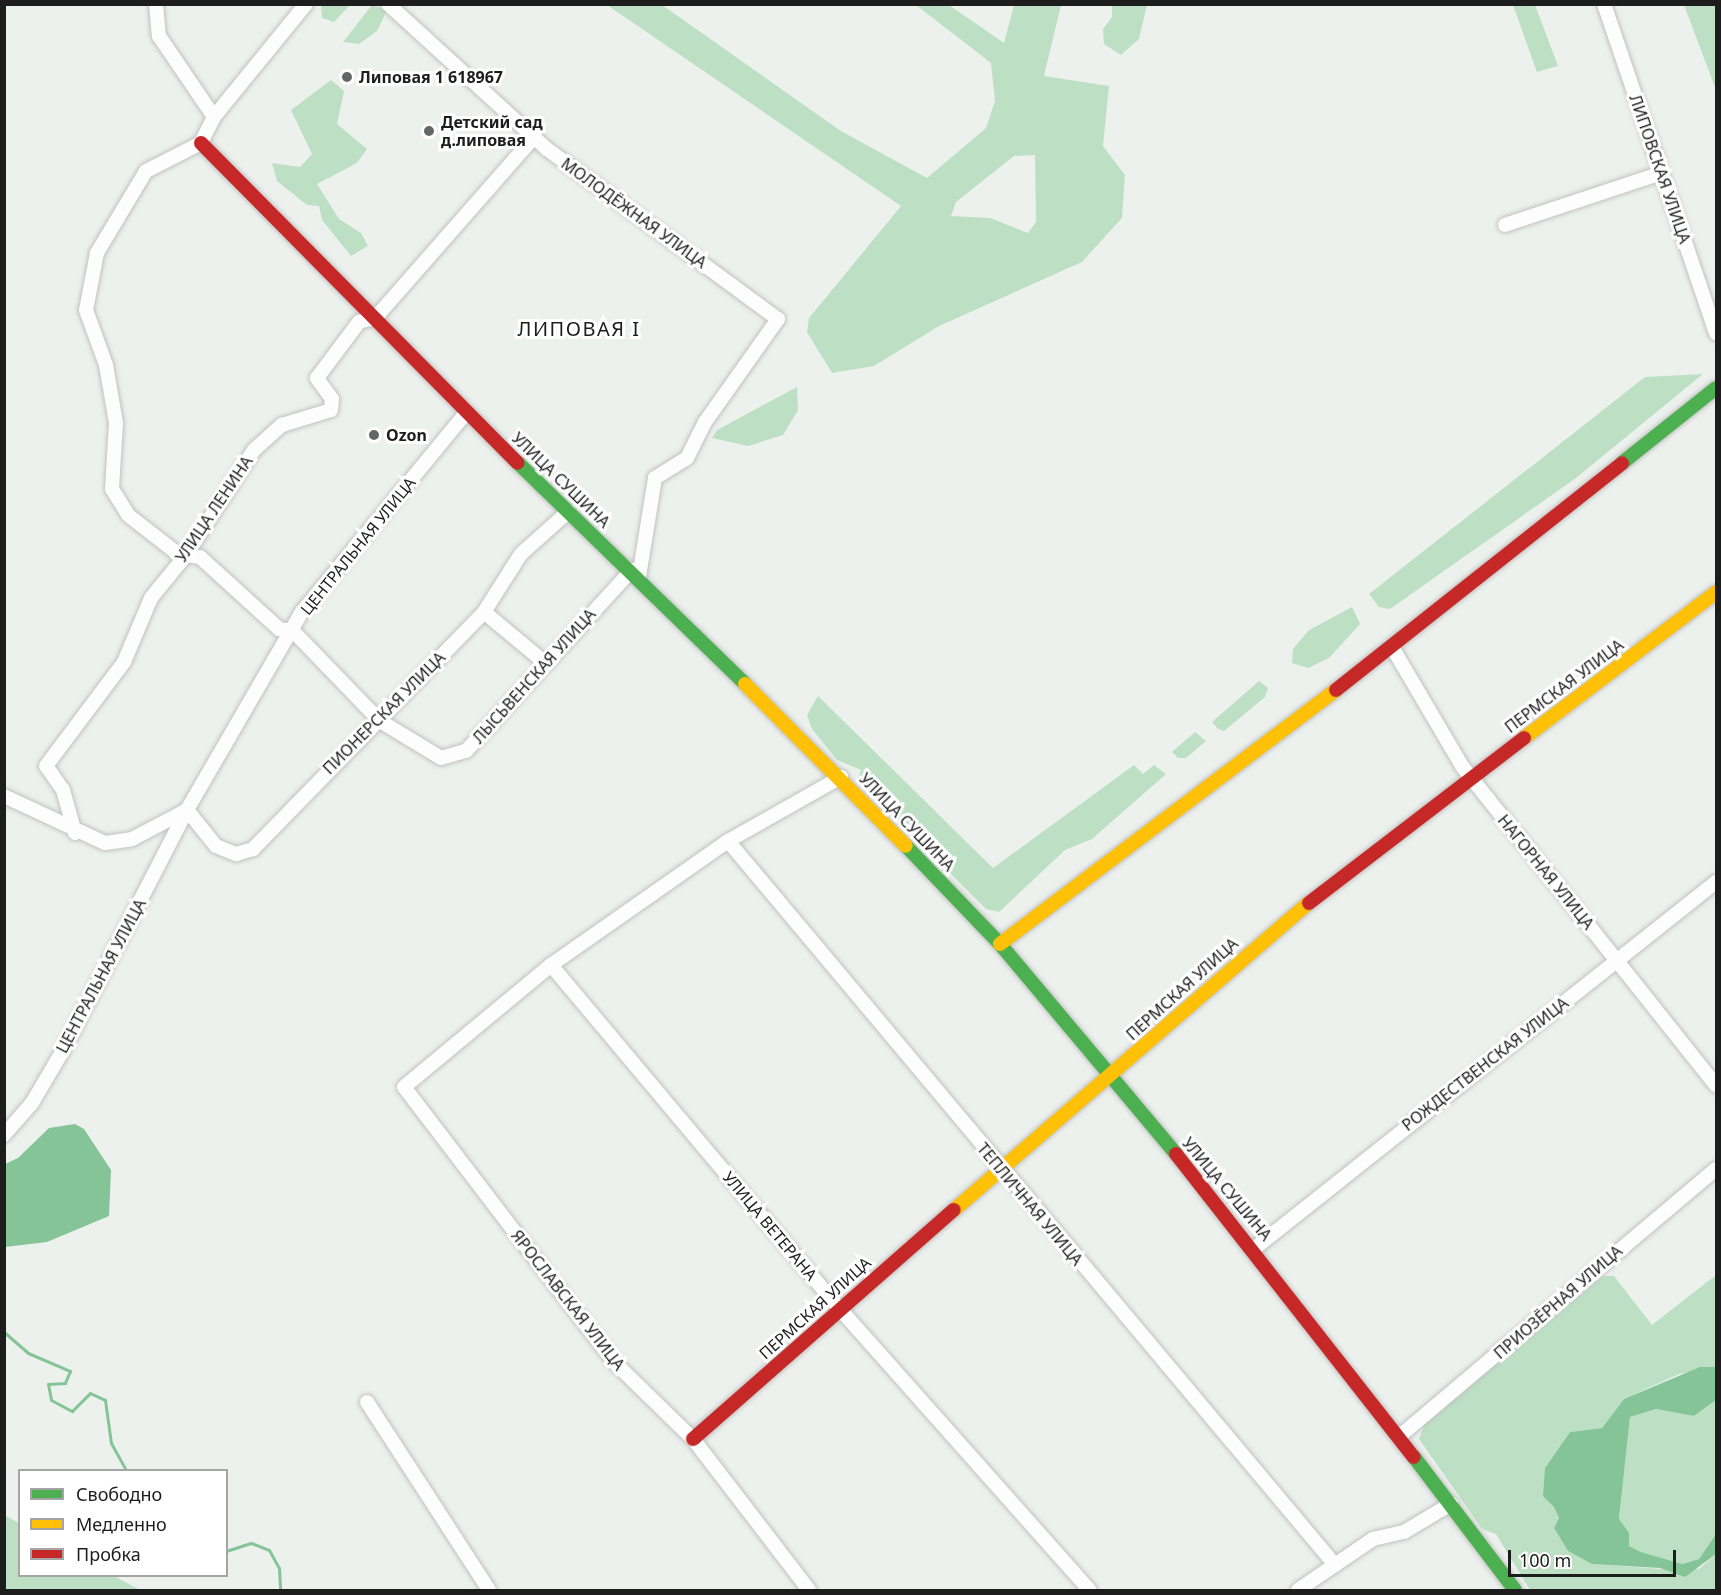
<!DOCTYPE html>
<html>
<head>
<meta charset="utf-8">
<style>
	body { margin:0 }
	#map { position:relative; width:1721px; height:1595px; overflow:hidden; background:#edf1ee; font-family:"Noto Sans",sans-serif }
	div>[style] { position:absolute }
	.green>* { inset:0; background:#bde0c5 }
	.water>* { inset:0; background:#85c496 }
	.stream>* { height:3px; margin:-1.5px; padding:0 1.5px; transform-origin:1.5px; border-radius:1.5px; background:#85c496 }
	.roads { filter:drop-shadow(0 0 2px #c0c2c0) drop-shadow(0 0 2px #c0c2c0) }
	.street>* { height:14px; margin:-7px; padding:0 7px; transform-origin:7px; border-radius:7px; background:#fcfdfc }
	.fast>* { height:14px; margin:-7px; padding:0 7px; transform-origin:7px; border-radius:7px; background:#4caf50 }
	.slow>* { height:14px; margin:-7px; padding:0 7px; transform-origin:7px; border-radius:7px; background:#ffc107 }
	.jam>* { height:14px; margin:-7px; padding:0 7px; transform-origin:7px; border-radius:7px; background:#c62828 }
	.dots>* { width:16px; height:16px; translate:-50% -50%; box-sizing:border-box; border:3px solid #fff; border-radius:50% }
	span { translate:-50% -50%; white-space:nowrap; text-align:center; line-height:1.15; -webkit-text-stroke:6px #fff; paint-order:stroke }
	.poi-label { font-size:16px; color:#1c1d1c; font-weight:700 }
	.left { translate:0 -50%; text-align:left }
	.street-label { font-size:16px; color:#1c1d1c }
	.quarter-label { font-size:20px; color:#1c1d1c; letter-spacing:1.5px }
	.frame { position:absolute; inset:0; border:6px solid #1c1d1c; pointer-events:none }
	.legend { position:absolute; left:18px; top:1469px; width:210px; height:108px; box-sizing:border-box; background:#fff; border:2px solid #a4a5a4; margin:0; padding:8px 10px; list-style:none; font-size:18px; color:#1c1d1c }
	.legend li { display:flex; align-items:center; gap:12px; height:30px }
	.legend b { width:30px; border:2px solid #a4a5a4 }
	.scale { position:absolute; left:1508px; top:1550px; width:168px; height:27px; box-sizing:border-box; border:3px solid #1c1d1c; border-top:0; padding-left:8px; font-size:18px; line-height:21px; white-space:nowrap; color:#1c1d1c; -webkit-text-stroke:4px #fff; paint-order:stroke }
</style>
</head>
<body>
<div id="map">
	<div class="green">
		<i style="clip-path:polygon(321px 5px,321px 4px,350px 5px,334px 22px,322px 18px)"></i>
		<i style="clip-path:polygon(372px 5px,387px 10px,377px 31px,359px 44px,343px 42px)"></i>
		<i style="clip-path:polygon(evenodd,607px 5px,662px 5px,841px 131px,927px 178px,986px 128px,995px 101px,991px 63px,916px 5px,949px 5px,1004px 43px,1014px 5px,1061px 5px,1044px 76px,1109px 86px,1103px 146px,1125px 175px,1122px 218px,1082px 262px,939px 326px,874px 366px,832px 373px,807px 332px,809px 318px,901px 206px,607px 5px,1035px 155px,1036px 222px,1028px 233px,990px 218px,951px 216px,956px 202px,1014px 156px,1035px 155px)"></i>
		<i style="clip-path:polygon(1112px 5px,1147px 5px,1139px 39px,1121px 55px,1104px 44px,1103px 29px,1112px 17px)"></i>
		<i style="clip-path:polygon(1513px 5px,1535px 5px,1558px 66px,1537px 72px)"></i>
		<i style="clip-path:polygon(1684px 5px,1716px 5px,1716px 90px)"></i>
		<i style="clip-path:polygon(331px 80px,344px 91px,337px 124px,367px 149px,357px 163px,317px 184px,339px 219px,361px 233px,368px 246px,351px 256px,322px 220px,319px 206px,307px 205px,277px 181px,272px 163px,300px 167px,312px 154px,291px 110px)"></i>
		<i style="clip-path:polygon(1703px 374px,1576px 478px,1390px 609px,1379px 607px,1369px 594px,1645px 377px)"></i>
		<i style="clip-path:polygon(797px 387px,798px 410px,783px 435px,748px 446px,712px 438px,717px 430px)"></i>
		<i style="clip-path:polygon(1352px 607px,1360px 624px,1329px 658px,1308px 668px,1292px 663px,1293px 649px,1309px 630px)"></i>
		<i style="clip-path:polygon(1259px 681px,1268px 688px,1265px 697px,1224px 731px,1218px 729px,1212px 722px)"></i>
		<i style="clip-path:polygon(818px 696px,993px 868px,1134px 765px,1143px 774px,1154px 765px,1166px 774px,1092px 839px,1065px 850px,999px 912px,986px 909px,857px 780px,861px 770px,837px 760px,812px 729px,807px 715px)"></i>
		<i style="clip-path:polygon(1195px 732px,1206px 741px,1186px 758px,1178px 758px,1172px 752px)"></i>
		<i style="clip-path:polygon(1716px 1275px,1716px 1367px,1679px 1374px,1624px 1399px,1602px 1428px,1570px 1432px,1545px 1468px,1559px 1518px,1554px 1528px,1568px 1551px,1592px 1564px,1675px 1570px,1699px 1569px,1716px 1554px,1716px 1590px,1530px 1590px,1496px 1534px,1482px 1529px,1419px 1439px,1426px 1420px,1603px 1276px,1614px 1276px,1652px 1325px)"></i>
		<i style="clip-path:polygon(1716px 1400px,1716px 1534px,1699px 1559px,1681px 1564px,1641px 1552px,1629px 1546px,1619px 1519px,1630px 1417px,1656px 1409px,1694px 1416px)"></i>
		<i style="clip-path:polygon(4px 1515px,19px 1523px,20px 1576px,114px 1576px,140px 1590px,193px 1590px,5px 1590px)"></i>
	</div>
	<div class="water">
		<i style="clip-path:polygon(75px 1124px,84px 1129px,111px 1170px,109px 1216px,47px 1242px,5px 1247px,5px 1164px,18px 1158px,49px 1128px)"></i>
		<i style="clip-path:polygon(1700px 1367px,1716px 1367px,1716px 1400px,1694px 1416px,1656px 1409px,1630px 1417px,1619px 1519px,1629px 1533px,1629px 1546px,1641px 1552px,1682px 1564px,1699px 1559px,1716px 1534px,1716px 1554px,1685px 1577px,1660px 1568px,1592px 1564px,1568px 1551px,1554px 1528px,1559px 1518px,1554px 1507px,1543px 1496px,1545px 1468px,1570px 1432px,1602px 1428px,1624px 1399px)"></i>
	</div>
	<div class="stream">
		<i style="left:4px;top:1332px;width:32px;rotate:41deg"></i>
		<i style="left:28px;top:1353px;width:46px;rotate:23.2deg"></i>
		<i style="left:70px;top:1371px;width:13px;rotate:113deg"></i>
		<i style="left:65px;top:1383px;width:17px;rotate:177deg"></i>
		<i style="left:48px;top:1384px;width:16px;rotate:79deg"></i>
		<i style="left:51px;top:1400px;width:24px;rotate:28deg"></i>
		<i style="left:72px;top:1411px;width:25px;rotate:-45deg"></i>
		<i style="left:90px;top:1393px;width:17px;rotate:25deg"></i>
		<i style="left:105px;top:1400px;width:43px;rotate:82.1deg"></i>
		<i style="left:111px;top:1443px;width:31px;rotate:61deg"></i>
		<i style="left:226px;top:1551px;width:26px;rotate:-18deg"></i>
		<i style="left:251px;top:1543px;width:19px;rotate:21deg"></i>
		<i style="left:269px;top:1550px;width:21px;rotate:61deg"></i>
		<i style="left:279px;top:1568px;width:22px;rotate:87deg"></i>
	</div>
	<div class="roads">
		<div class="street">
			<i style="left:156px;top:4px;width:32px;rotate:85deg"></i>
			<i style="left:159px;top:36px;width:98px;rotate:55.8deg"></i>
			<i style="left:306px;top:4px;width:146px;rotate:129.2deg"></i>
			<i style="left:214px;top:117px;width:29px;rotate:117deg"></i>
			<i style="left:201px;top:143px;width:62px;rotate:153deg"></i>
			<i style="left:146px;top:171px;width:96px;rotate:120.9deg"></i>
			<i style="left:97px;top:253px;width:58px;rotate:100.9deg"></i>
			<i style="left:86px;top:310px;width:59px;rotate:70deg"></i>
			<i style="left:106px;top:365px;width:59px;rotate:80.2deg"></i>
			<i style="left:116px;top:423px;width:66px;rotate:93.5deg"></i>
			<i style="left:112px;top:489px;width:31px;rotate:58deg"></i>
			<i style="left:128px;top:515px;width:63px;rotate:38deg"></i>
			<i style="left:178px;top:554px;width:22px;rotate:8deg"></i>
			<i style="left:200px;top:557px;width:107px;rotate:42.3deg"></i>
			<i style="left:279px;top:629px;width:14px;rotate:8deg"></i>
			<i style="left:293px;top:631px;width:125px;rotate:46deg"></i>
			<i style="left:380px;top:721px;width:71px;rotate:31.2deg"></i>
			<i style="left:441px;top:758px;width:26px;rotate:-16deg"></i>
			<i style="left:466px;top:751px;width:246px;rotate:-47.5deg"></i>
			<i style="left:388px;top:4px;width:215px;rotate:42.4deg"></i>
			<i style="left:547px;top:149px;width:287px;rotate:36.4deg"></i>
			<i style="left:778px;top:319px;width:126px;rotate:125.3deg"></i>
			<i style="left:705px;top:422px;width:40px;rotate:116.6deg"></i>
			<i style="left:687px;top:458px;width:38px;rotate:148deg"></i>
			<i style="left:655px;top:478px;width:100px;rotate:99.2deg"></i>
			<i style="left:1604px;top:4px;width:348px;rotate:71.2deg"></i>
			<i style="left:1505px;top:225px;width:164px;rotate:-18.4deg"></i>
			<i style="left:484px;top:612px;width:78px;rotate:39.8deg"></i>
			<i style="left:1392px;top:647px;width:138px;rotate:59.5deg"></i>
			<i style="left:1462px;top:766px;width:408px;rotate:51.5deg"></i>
			<i style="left:4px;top:796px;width:111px;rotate:25deg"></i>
			<i style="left:105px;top:843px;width:27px;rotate:-8deg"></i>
			<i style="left:132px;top:839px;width:62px;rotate:-27.8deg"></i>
			<i style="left:187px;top:810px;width:46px;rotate:51.1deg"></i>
			<i style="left:216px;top:846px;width:22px;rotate:22deg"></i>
			<i style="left:236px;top:854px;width:18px;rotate:-16deg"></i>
			<i style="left:253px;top:849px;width:331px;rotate:-45.7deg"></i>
			<i style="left:484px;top:612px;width:69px;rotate:-57.5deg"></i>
			<i style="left:521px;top:554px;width:64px;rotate:-41.9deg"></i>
			<i style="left:75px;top:833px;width:45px;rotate:-105.6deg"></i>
			<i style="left:63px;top:790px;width:29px;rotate:-125deg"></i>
			<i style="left:46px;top:766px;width:130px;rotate:-53.1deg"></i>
			<i style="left:124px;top:662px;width:69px;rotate:-67.1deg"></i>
			<i style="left:151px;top:598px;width:55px;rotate:-50.9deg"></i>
			<i style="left:186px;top:555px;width:125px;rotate:-57.1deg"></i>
			<i style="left:254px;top:450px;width:38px;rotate:-42deg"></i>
			<i style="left:282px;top:425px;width:51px;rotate:-17deg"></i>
			<i style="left:331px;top:410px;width:11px;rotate:-85deg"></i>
			<i style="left:332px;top:399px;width:26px;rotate:-126deg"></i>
			<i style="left:317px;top:378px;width:70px;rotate:-53.1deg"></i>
			<i style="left:359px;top:322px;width:18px;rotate:-16deg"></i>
			<i style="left:376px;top:317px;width:241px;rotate:-48.7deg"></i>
			<i style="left:728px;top:841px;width:945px;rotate:50.02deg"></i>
			<i style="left:551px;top:965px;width:448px;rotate:50deg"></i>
			<i style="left:839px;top:1308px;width:377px;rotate:48.4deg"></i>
			<i style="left:4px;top:1135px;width:43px;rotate:-48.8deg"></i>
			<i style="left:32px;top:1103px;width:59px;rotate:-59.5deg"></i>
			<i style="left:62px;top:1052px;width:272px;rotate:-62.7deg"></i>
			<i style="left:187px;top:810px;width:229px;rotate:-59.9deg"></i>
			<i style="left:302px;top:612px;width:258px;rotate:-50.5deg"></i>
			<i style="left:1255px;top:1248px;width:589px;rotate:-38.45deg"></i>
			<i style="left:367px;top:1402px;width:224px;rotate:57deg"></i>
			<i style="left:1401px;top:1435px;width:412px;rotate:-40.2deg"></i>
			<i style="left:809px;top:1590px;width:190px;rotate:-127.5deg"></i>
			<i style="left:693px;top:1439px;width:109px;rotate:-135.7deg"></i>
			<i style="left:615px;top:1363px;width:347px;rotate:-127.4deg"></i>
			<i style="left:404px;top:1087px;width:191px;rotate:-39.7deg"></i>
			<i style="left:551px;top:965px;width:216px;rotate:-35deg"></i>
			<i style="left:728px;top:841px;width:130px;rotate:-29.5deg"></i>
			<i style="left:1298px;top:1590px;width:91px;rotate:-34.2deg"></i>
			<i style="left:1373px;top:1539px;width:32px;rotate:-13deg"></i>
			<i style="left:1404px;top:1532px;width:55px;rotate:-30.8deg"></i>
		</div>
		<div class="fast">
			<i style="left:518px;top:463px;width:317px;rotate:44.2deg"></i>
			<i style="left:1622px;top:463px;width:120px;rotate:-38.6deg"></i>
			<i style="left:906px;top:846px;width:136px;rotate:46.2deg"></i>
			<i style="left:1000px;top:944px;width:274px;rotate:50deg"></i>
			<i style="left:1414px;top:1457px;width:167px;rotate:52.8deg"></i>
		</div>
		<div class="slow">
			<i style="left:745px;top:684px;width:228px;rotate:45.2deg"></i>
			<i style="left:1524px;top:738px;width:241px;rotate:-37.2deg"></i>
			<i style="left:1000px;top:944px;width:421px;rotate:-37.1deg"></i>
			<i style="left:954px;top:1210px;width:469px;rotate:-40.9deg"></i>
		</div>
		<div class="jam">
			<i style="left:201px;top:143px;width:450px;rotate:45.3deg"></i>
			<i style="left:1336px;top:690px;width:365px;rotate:-38.4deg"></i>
			<i style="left:1309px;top:903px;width:271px;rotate:-37.5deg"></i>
			<i style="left:1176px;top:1154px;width:385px;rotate:51.9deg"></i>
			<i style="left:693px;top:1439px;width:347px;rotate:-41.3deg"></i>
		</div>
	</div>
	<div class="dots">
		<i style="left:347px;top:77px;background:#656766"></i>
		<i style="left:429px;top:131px;background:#656766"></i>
		<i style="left:374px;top:435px;background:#656766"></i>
	</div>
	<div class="poi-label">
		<span class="left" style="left:359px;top:77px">Липовая 1 618967</span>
		<span class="left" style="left:441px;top:131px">Детский сад<br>д.липовая</span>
		<span class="left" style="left:386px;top:435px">Ozon</span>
	</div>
	<div class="street-label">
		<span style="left:1660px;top:169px;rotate:71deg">ЛИПОВСКАЯ УЛИЦА</span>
		<span style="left:634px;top:213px;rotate:36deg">МОЛОДЁЖНАЯ УЛИЦА</span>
		<span style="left:561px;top:480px;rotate:44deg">УЛИЦА СУШИНА</span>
		<span style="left:214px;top:509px;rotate:-56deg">УЛИЦА ЛЕНИНА</span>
		<span style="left:358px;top:546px;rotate:-51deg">ЦЕНТРАЛЬНАЯ УЛИЦА</span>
		<span style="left:534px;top:676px;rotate:-48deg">ЛЫСЬВЕНСКАЯ УЛИЦА</span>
		<span style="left:1564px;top:686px;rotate:-37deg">ПЕРМСКАЯ УЛИЦА</span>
		<span style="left:384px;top:713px;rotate:-45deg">ПИОНЕРСКАЯ УЛИЦА</span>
		<span style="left:907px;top:822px;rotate:46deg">УЛИЦА СУШИНА</span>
		<span style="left:1546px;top:872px;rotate:51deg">НАГОРНАЯ УЛИЦА</span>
		<span style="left:101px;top:976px;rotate:-62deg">ЦЕНТРАЛЬНАЯ УЛИЦА</span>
		<span style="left:1182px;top:989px;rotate:-42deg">ПЕРМСКАЯ УЛИЦА</span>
		<span style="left:1485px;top:1064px;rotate:-38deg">РОЖДЕСТВЕНСКАЯ УЛИЦА</span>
		<span style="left:1227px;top:1189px;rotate:50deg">УЛИЦА СУШИНА</span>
		<span style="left:1030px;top:1204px;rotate:50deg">ТЕПЛИЧНАЯ УЛИЦА</span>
		<span style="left:770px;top:1226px;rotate:50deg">УЛИЦА ВЕТЕРАНА</span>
		<span style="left:568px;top:1300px;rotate:52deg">ЯРОСЛАВСКАЯ УЛИЦА</span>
		<span style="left:1558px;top:1302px;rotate:-41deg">ПРИОЗЁРНАЯ УЛИЦА</span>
		<span style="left:815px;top:1308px;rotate:-42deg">ПЕРМСКАЯ УЛИЦА</span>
	</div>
	<div class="quarter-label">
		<span style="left:579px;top:328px">ЛИПОВАЯ I</span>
	</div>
	<div class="frame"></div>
	<ul class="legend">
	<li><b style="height:8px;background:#4caf50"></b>Свободно</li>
	<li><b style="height:8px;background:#ffc107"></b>Медленно</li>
	<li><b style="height:8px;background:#c62828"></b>Пробка</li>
	</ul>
	<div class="scale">100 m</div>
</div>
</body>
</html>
